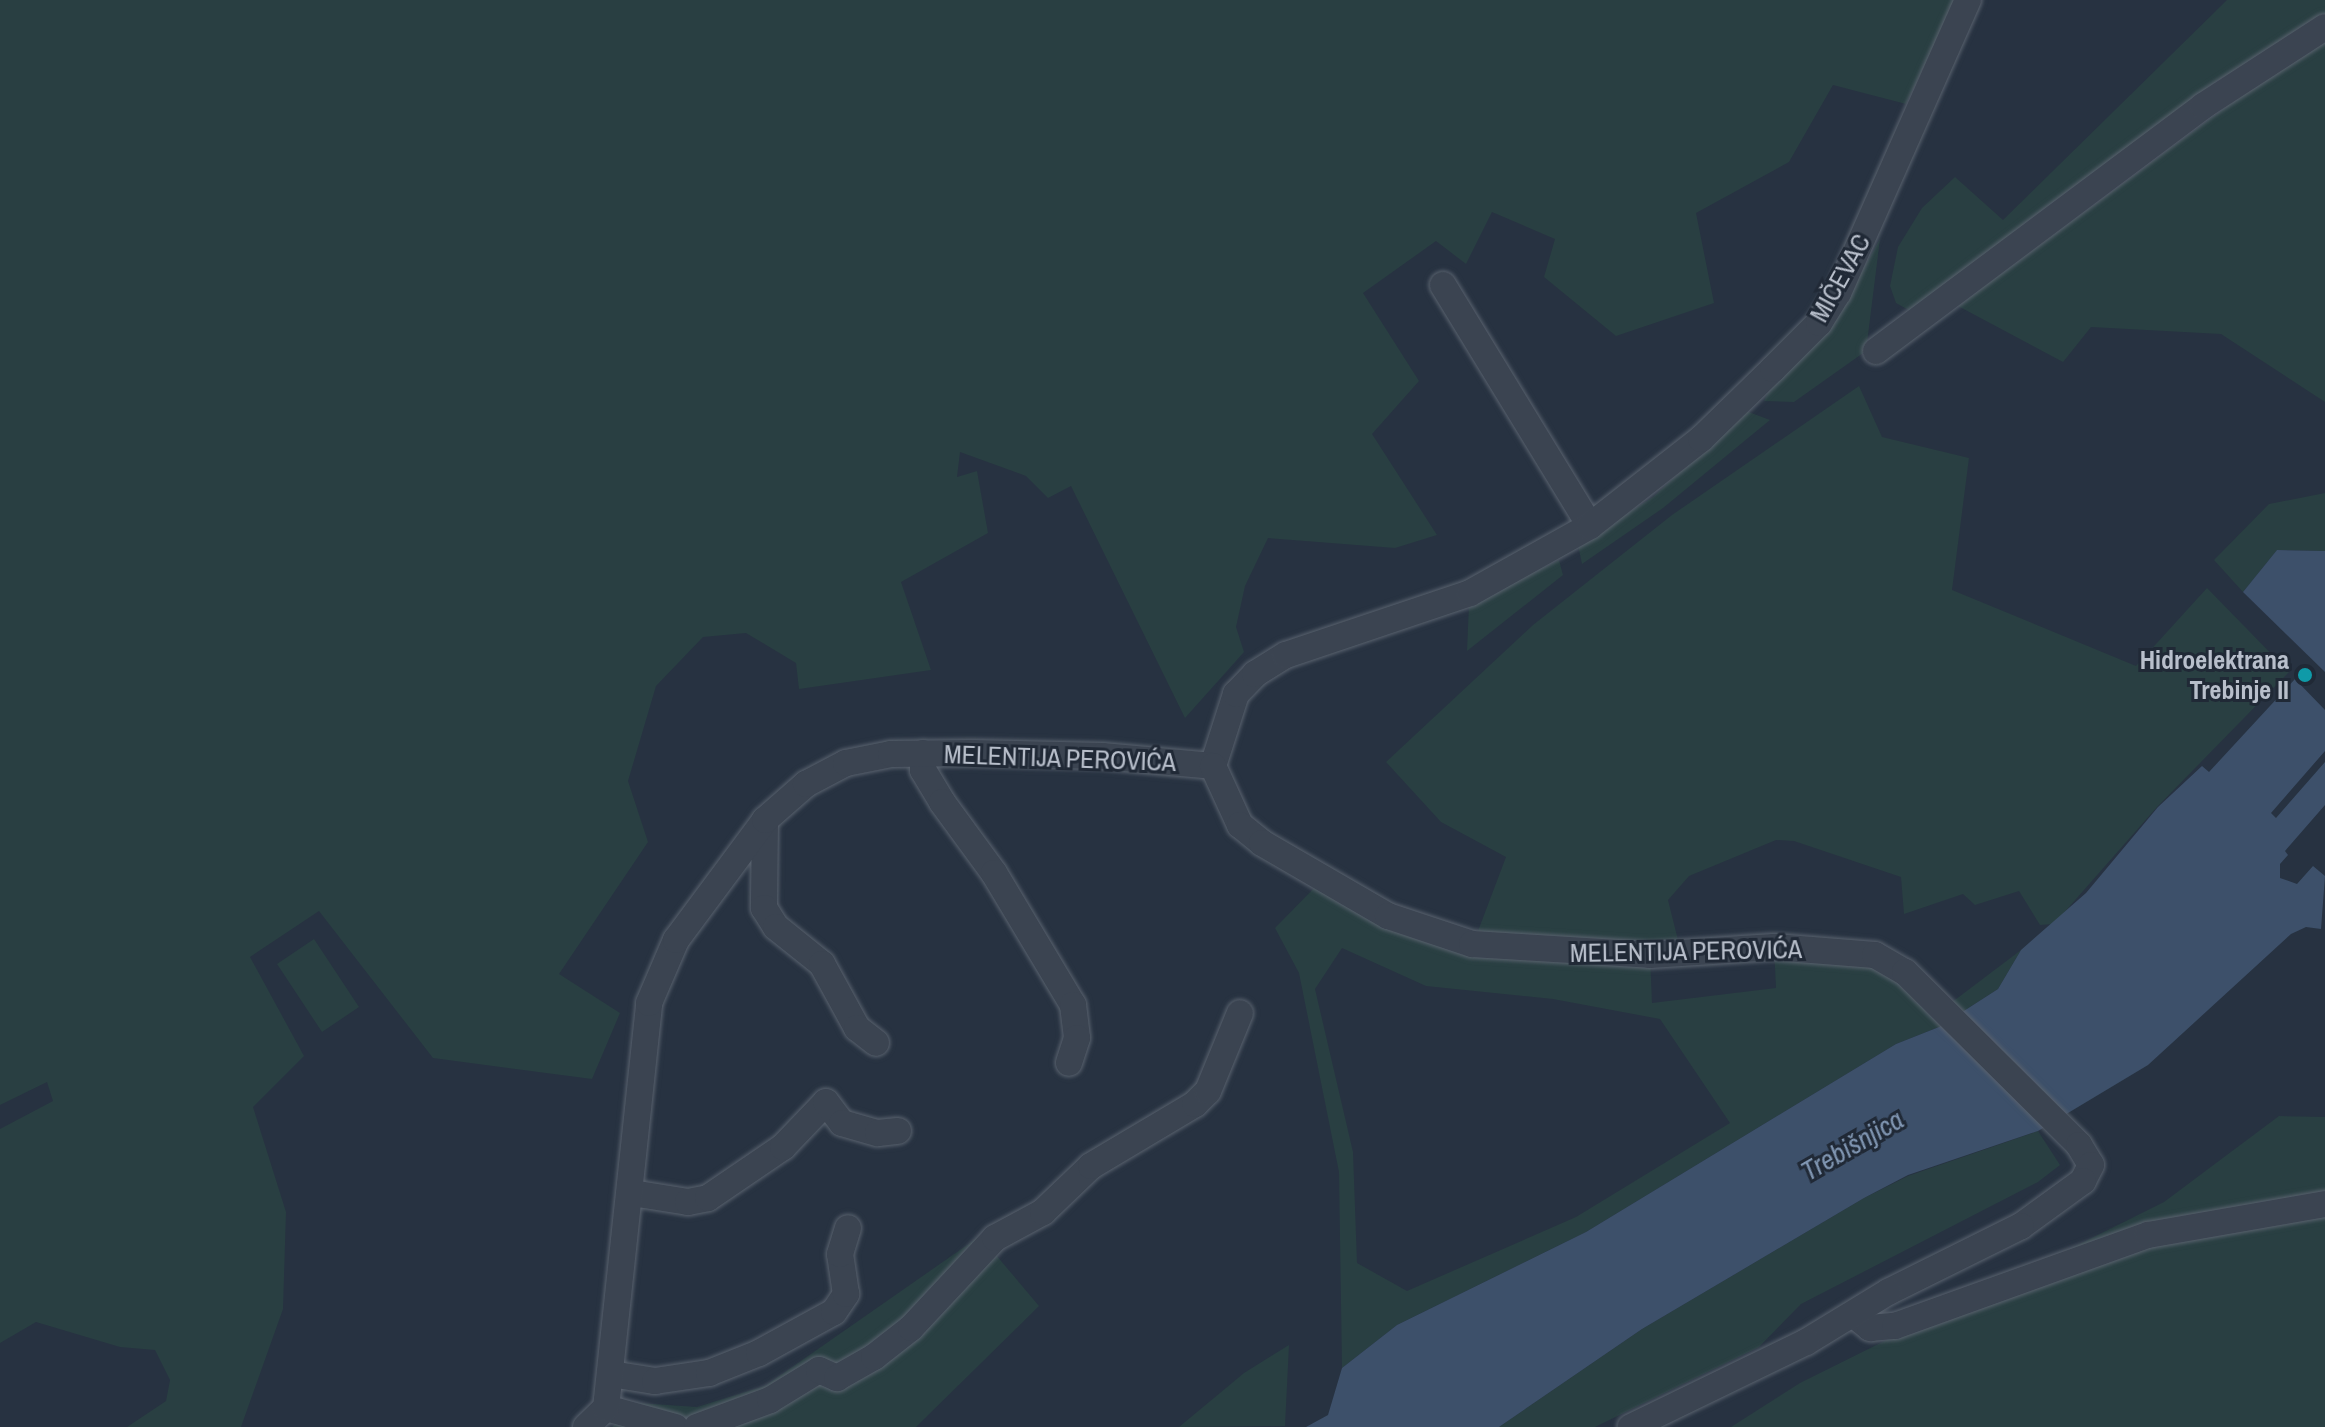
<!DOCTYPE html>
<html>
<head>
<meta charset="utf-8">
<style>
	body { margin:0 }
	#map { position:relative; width:2325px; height:1427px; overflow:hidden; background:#273241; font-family:"Archivo Narrow",sans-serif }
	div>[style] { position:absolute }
	.green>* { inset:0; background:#293f42 }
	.water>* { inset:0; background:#3d506a }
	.roads { filter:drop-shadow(0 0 2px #59626e) drop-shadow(0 0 2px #59626e) }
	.minor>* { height:26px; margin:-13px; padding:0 13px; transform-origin:13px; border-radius:13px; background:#3b4451 }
	.dots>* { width:22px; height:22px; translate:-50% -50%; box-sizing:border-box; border:4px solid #202936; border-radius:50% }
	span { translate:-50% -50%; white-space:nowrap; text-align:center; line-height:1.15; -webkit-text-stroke:6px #202936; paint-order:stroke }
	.street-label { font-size:26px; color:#b8bfcb }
	.poi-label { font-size:26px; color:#b8bfcb; font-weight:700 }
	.right { translate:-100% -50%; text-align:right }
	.water-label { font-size:28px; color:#8096b2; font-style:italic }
</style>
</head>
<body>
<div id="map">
	<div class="green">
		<i style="clip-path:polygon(0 0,1956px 0,1906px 104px,1833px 85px,1789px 162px,1696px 213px,1714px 303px,1616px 336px,1544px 277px,1555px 239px,1492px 212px,1466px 264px,1436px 241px,1363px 293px,1419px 381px,1372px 434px,1437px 535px,1395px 548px,1268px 538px,1245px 586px,1236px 627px,1244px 652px,1185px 718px,1071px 486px,1048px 498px,1026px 476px,960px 452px,957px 477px,977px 471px,988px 533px,901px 582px,931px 670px,799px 689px,796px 663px,746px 633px,703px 637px,656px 686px,628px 781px,648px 842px,559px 974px,620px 1013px,592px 1079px,433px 1058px,319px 911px,250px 957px,304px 1056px,253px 1107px,286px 1212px,283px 1309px,241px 1427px,127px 1427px,166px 1401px,170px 1380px,155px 1350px,120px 1347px,36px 1322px,0 1343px,0 1129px,53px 1101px,47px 1082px,0 1105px)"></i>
		<i style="clip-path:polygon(2227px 0,2325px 0,2325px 18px,2217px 81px,1912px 312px,1896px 303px,1890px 286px,1898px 247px,1922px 208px,1955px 177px,2003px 220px)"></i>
		<i style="clip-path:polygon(2325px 42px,2325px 402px,2221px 334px,2091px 327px,2063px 362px,1958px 306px,2273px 72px)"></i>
		<i style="clip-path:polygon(1880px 239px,1866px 351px,1794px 402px,1764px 401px,1770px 388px,1832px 324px)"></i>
		<i style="clip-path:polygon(1859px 386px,1882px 437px,1969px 458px,1952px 590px,2136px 666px,2207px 588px,2289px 672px,2157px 807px,2054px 924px,2040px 925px,2019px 891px,1975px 905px,1963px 894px,1904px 914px,1901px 877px,1794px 841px,1776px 840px,1689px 876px,1668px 900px,1678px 940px,1540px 941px,1478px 931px,1506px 857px,1441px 822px,1386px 762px,1533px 625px,1672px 515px)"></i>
		<i style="clip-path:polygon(1746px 411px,1770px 420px,1663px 508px,1582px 564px,1578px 545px,1653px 497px)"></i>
		<i style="clip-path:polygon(2325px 493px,2325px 551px,2277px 550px,2243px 592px,2214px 560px,2269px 504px)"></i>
		<i style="clip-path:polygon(1559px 560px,1563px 575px,1467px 651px,1469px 604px)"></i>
		<i style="clip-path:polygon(evenodd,1322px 880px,1424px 932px,1650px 955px,1652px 1003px,1776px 988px,1774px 947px,1875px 955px,1935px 1015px,2021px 950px,1998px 989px,1939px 1027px,1896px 1044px,1586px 1232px,1397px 1325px,1342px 1368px,1339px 1172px,1299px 973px,1275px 928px,1322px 880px,1342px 948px,1426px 986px,1553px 999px,1660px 1019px,1730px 1123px,1576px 1217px,1407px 1291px,1357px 1263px,1353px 1152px,1315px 989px,1342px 948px)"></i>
		<i style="clip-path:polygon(314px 939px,359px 1007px,322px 1032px,277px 964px)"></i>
		<i style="clip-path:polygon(2279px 1116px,2325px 1117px,2325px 1427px,1731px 1427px,1800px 1383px,2164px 1202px)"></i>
		<i style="clip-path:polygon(2038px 1131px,2060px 1165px,2038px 1182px,1801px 1304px,1759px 1347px,1595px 1427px,1499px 1427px,1642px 1329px,1864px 1198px,1908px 1176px)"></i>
		<i style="clip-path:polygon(980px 1236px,1039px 1306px,916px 1427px,612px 1427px,638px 1403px,697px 1407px,765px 1386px)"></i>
		<i style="clip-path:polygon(1289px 1345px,1285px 1426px,1179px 1427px,1244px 1373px)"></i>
	</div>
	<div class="water">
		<i style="clip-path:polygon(2277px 550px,2325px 551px,2325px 672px,2243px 592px)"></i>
		<i style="clip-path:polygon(2295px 679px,2325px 710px,2325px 751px,2271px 813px,2276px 818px,2325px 762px,2325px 805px,2285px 851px,2288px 855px,2280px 864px,2280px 878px,2297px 884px,2313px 866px,2325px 876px,2321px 929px,2306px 927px,2291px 934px,2148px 1065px,2038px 1131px,1908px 1175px,1864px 1198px,1642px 1329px,1499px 1427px,1306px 1427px,1328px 1415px,1342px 1368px,1397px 1325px,1586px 1232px,1896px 1044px,1939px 1027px,1998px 989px,2021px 950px,2086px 893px,2158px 807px,2202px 766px,2209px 772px)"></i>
	</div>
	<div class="roads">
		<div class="minor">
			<i style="left:1443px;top:285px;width:282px;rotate:58.6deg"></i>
			<i style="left:1876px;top:351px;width:409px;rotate:-36.8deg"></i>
			<i style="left:2203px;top:106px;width:145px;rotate:-32.9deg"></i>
			<i style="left:923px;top:753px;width:17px;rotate:90deg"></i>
			<i style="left:923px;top:770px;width:37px;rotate:59deg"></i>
			<i style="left:942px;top:802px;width:88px;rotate:53.8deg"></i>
			<i style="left:994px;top:873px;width:154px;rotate:59.1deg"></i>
			<i style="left:1073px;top:1005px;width:33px;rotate:83deg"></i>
			<i style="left:1077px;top:1038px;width:26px;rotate:108deg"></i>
			<i style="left:1213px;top:766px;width:76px;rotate:-72.3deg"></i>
			<i style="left:1236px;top:694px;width:28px;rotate:-46deg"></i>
			<i style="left:1255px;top:674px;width:36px;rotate:-32deg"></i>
			<i style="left:1286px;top:655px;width:194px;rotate:-18.6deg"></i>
			<i style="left:1470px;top:593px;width:137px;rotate:-29.2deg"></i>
			<i style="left:1590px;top:526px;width:141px;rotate:-38.1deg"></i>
			<i style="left:1701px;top:439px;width:100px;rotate:-44.2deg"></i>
			<i style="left:1773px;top:369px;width:65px;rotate:-45deg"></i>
			<i style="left:1819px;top:323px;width:36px;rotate:-58deg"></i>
			<i style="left:1838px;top:293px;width:321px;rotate:-66.1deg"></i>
			<i style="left:765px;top:820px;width:88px;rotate:90.7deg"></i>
			<i style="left:764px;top:908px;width:22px;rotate:58deg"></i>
			<i style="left:776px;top:927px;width:59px;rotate:38.8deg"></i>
			<i style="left:822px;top:964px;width:73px;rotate:61.3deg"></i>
			<i style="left:857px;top:1028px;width:24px;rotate:38deg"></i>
			<i style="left:632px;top:1193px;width:57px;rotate:9.1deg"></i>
			<i style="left:688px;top:1202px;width:20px;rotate:-11deg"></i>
			<i style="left:708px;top:1198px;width:91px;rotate:-34.2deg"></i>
			<i style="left:783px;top:1147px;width:62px;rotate:-46.3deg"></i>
			<i style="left:826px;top:1102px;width:26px;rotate:53deg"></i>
			<i style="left:842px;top:1123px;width:37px;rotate:16deg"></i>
			<i style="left:878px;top:1133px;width:20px;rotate:-6deg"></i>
			<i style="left:1854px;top:1315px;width:21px;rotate:39deg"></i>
			<i style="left:1870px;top:1328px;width:25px;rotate:-5deg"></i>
			<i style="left:1895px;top:1326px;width:269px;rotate:-19.8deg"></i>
			<i style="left:2148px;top:1235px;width:180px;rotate:-9.9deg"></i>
			<i style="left:611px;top:1374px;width:45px;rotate:9deg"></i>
			<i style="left:655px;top:1381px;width:55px;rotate:-8.4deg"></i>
			<i style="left:709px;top:1373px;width:54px;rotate:-21.8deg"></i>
			<i style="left:759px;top:1353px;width:85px;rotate:-28.7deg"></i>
			<i style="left:834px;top:1312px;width:22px;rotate:-56deg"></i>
			<i style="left:846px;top:1294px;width:40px;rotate:-98.5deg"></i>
			<i style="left:840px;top:1254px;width:27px;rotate:-73deg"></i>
			<i style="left:606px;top:1408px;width:72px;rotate:15.4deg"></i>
			<i style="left:586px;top:1427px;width:28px;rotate:-44deg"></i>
			<i style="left:606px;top:1408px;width:407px;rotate:-83.9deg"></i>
			<i style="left:649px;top:1003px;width:69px;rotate:-66.8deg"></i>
			<i style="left:676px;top:940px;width:149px;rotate:-53.4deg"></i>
			<i style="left:765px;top:820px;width:55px;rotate:-41.3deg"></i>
			<i style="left:806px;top:784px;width:45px;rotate:-27.7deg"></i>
			<i style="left:846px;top:763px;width:46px;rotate:-11.3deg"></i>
			<i style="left:891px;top:754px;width:81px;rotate:-0.7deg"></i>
			<i style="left:972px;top:753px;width:130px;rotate:1.3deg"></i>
			<i style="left:1102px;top:756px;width:111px;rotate:5.1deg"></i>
			<i style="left:1213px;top:766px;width:65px;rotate:65.4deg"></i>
			<i style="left:1240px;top:825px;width:28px;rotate:39deg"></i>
			<i style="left:1262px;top:843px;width:146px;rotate:30.1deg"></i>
			<i style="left:1388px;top:916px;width:89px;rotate:18.4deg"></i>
			<i style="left:1472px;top:944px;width:178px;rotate:3.5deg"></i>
			<i style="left:1650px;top:955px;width:124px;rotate:-3.7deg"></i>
			<i style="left:1774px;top:947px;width:101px;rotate:4.5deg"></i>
			<i style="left:1875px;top:955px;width:34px;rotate:30deg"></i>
			<i style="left:1905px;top:972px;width:245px;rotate:44.8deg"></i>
			<i style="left:2079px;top:1145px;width:23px;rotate:59deg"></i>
			<i style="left:2091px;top:1165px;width:18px;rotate:117deg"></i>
			<i style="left:2083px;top:1181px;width:77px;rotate:144deg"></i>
			<i style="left:2021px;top:1226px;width:148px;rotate:153.6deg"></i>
			<i style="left:1888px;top:1292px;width:96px;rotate:148.6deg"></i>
			<i style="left:1806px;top:1342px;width:195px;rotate:154.1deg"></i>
			<i style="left:697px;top:1427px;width:78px;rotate:-20.3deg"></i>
			<i style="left:770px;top:1400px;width:57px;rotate:-31.5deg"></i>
			<i style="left:819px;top:1370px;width:20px;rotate:24deg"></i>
			<i style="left:837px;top:1378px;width:43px;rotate:-29.6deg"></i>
			<i style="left:874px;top:1357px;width:47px;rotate:-38.1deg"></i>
			<i style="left:911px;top:1328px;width:123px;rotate:-47deg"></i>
			<i style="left:995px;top:1238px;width:55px;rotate:-28.4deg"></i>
			<i style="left:1043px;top:1212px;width:66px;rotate:-43.8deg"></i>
			<i style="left:1091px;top:1166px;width:121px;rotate:-30.8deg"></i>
			<i style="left:1195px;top:1104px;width:18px;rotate:-45deg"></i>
			<i style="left:1208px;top:1091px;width:84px;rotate:-67.7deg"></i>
		</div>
	</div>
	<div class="dots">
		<i style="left:2305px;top:675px;background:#0f9aa8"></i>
	</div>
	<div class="street-label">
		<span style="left:1840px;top:278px;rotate:-61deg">MIČEVAC</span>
		<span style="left:1060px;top:758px;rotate:2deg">MELENTIJA PEROVIĆA</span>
		<span style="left:1686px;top:951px;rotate:-1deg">MELENTIJA PEROVIĆA</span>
	</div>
	<div class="poi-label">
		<span class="right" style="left:2289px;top:675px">Hidroelektrana<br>Trebinje II</span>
	</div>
	<div class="water-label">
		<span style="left:1852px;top:1145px;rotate:-30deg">Trebišnjica</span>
	</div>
</div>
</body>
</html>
